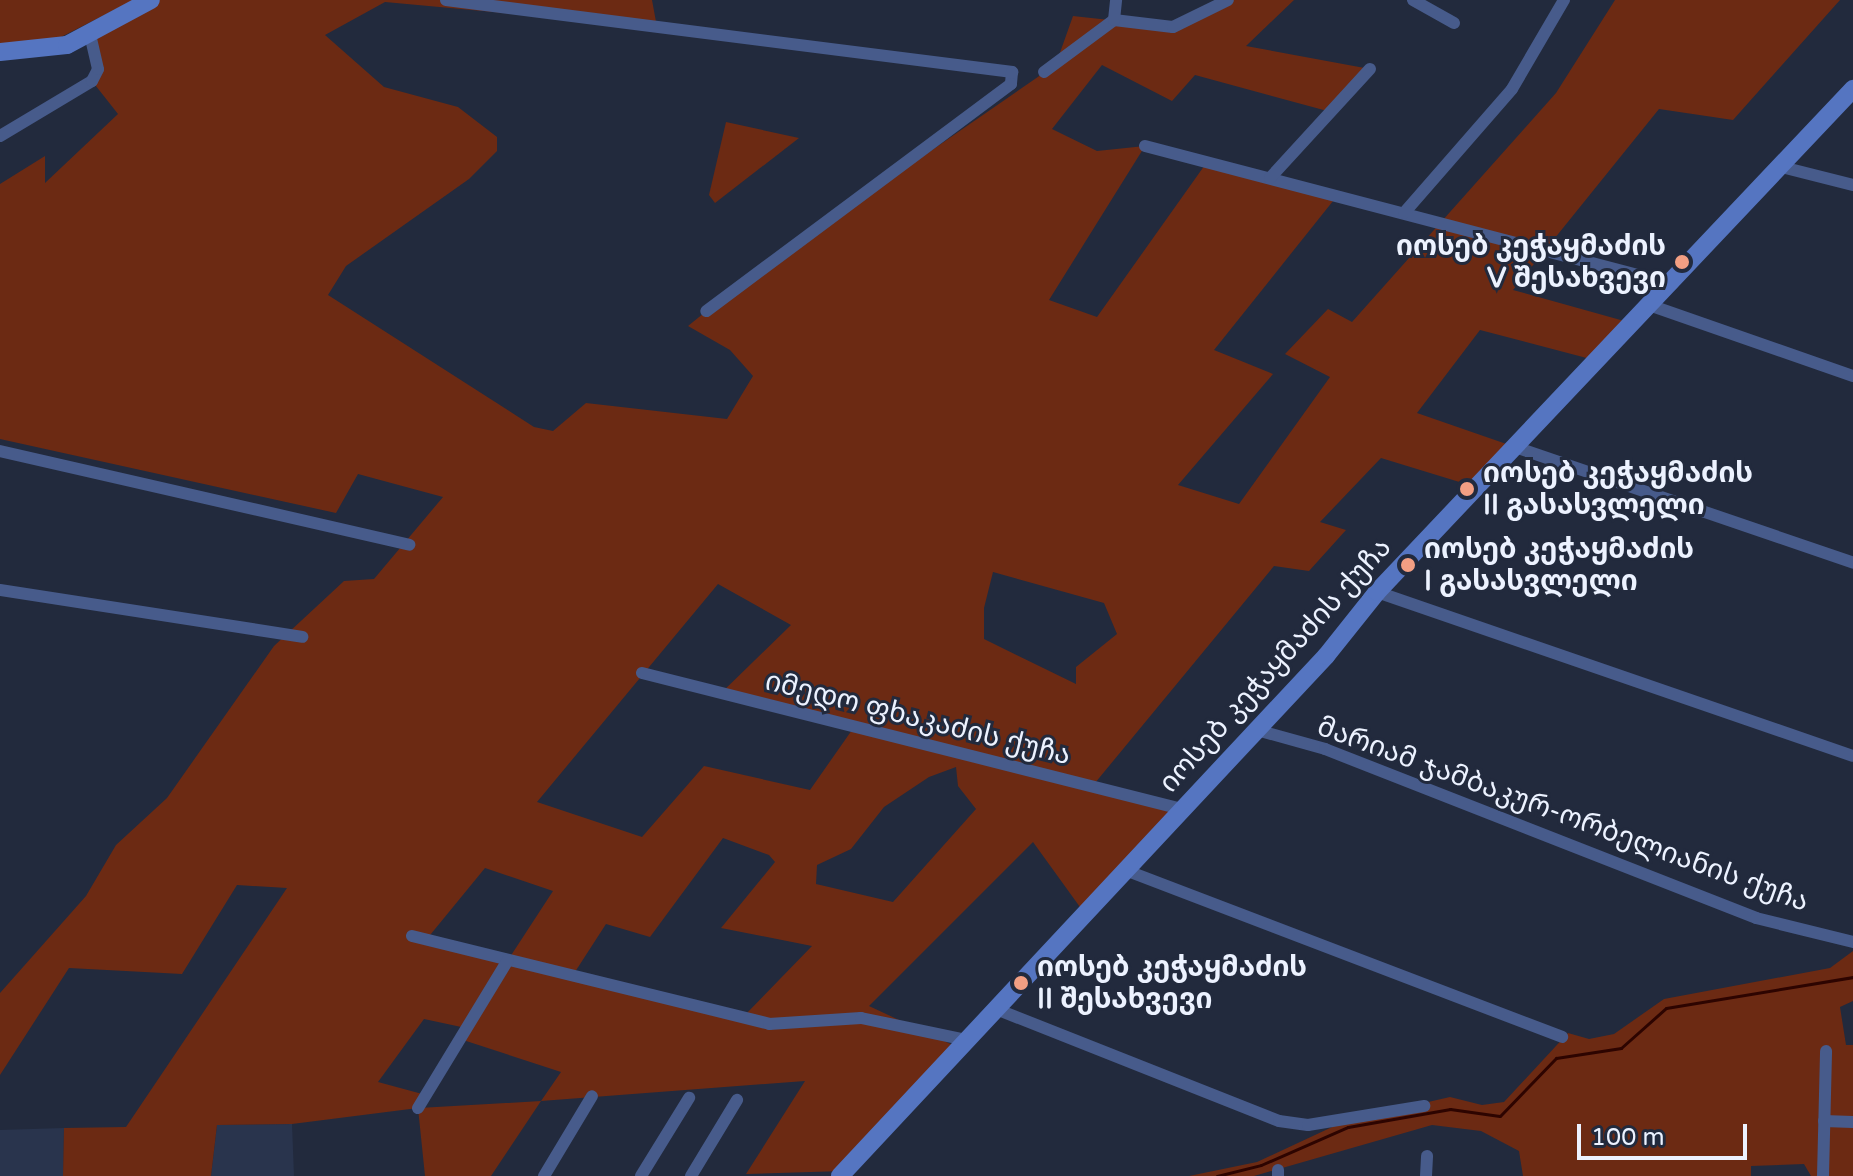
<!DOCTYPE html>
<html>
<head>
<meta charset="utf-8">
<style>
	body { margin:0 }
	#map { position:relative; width:1853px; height:1176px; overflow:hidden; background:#222a3d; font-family:"Varela Round","Noto Sans Georgian",sans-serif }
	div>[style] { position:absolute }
	.built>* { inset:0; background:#29344d }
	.green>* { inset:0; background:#6c2a13 }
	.stream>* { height:3px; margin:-1.5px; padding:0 1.5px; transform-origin:1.5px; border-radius:1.5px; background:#2d0400 }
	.street>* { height:12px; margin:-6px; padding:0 6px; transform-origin:6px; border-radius:6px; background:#475b8b }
	.secondary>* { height:18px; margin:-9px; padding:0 9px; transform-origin:9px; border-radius:9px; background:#5575c1 }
	.dots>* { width:22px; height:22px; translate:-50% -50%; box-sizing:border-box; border:4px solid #222a3d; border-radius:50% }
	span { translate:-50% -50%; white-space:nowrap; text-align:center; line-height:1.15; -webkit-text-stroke:6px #222a3d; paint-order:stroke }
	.poi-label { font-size:28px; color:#ecf2ff; font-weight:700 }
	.right { translate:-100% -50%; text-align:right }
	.left { translate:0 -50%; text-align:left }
	.street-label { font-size:28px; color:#ecf2ff }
	.scale { position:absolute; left:1577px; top:1124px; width:170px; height:36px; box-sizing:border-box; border:4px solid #ecf2ff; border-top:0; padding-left:10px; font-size:24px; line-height:28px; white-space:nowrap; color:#ecf2ff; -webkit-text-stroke:6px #222a3d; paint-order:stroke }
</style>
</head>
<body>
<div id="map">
	<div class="built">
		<i style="clip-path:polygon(292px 1124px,294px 1176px,211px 1176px,217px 1125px)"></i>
		<i style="clip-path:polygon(64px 1128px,63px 1176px,0 1176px,0 1130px)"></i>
	</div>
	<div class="green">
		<i style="clip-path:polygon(0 0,134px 0,61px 37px,0 46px)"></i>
		<i style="clip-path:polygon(evenodd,151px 0,652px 0,657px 27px,385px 2px,325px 35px,384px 87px,458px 107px,497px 137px,497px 151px,469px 179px,346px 266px,328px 295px,534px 427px,553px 431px,586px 403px,727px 419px,753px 376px,730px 350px,688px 326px,751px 275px,1048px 70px,1057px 61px,1073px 16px,1173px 27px,1228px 0,1294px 0,1246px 46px,1370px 69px,1331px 112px,1195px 75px,1172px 101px,1102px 65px,1052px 129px,1097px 151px,1145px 146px,1049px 300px,1097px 317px,1207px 162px,1337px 196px,1214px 350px,1273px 374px,1178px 485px,1239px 504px,1330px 377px,1285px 354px,1328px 309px,1352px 322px,1556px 93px,1615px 0,1840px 0,1733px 120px,1659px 109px,1513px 290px,1635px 324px,1598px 361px,1480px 330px,1417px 413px,1518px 448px,1479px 488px,1381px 458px,1320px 522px,1346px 530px,1309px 571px,1274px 566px,1095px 783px,1182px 809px,1085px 914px,1033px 842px,869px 1006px,959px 1048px,844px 1171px,746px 1174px,805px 1081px,541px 1101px,491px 1176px,425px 1176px,418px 1108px,292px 1124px,217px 1125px,211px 1176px,63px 1176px,64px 1128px,126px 1127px,287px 888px,237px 885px,182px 974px,69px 968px,0 1075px,0 993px,86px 896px,116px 845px,167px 798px,274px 646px,344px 581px,374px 579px,443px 497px,358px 474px,336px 513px,0 439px,0 184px,45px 156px,45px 183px,118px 114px,92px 81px,97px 69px,90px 34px,151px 0,993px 572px,1104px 603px,1117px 634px,1076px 667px,1076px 684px,984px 639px,984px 608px,993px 572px,151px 0,718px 584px,791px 625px,717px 697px,852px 730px,810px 790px,704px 766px,642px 837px,537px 802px,718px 584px,151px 0,956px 767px,958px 786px,976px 809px,893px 902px,816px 884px,817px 865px,851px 849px,884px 807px,929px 777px,956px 767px,151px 0,723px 838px,769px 855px,775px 862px,721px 928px,812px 946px,743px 1017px,573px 975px,606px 924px,650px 937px,723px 838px,151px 0,485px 868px,553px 891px,508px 960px,426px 940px,485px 868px,151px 0,424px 1019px,466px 1028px,460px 1039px,561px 1072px,541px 1101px,419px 1108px,426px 1095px,378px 1082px,424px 1019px)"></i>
		<i style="clip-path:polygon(726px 122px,799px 138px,715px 203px,709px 195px)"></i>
		<i style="clip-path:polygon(1853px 951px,1853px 1001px,1840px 1007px,1846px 1045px,1853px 1045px,1853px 1176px,1811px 1176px,1804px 1164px,1751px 1166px,1751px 1176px,1523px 1176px,1519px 1151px,1481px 1131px,1432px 1125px,1254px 1176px,1189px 1176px,1257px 1162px,1345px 1121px,1450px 1097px,1482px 1105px,1504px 1102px,1568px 1033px,1589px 1039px,1614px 1034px,1664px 999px,1830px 968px)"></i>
	</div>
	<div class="stream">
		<i style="left:1217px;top:1176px;width:45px;rotate:-14deg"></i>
		<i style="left:1261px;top:1165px;width:95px;rotate:-23.6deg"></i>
		<i style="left:1348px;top:1127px;width:104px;rotate:-10deg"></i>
		<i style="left:1450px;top:1109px;width:50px;rotate:8deg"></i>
		<i style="left:1500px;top:1116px;width:81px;rotate:-46deg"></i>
		<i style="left:1556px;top:1058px;width:66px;rotate:-8.7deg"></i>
		<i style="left:1621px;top:1048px;width:60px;rotate:-41.6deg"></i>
		<i style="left:1666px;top:1008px;width:190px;rotate:-9.4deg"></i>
	</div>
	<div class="street">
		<i style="left:446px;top:0;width:571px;rotate:7.25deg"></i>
		<i style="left:1012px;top:72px;width:12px;rotate:95deg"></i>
		<i style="left:1011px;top:84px;width:380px;rotate:143.3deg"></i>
		<i style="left:1413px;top:0;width:47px;rotate:29.3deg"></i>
		<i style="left:1114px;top:20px;width:59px;rotate:6.8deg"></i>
		<i style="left:1173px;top:27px;width:61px;rotate:-26.1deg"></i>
		<i style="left:1044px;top:72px;width:87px;rotate:-36.6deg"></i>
		<i style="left:1114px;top:20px;width:20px;rotate:-84deg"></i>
		<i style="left:0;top:136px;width:107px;rotate:-30.9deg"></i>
		<i style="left:92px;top:81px;width:13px;rotate:-63deg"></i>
		<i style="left:98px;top:69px;width:36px;rotate:-103deg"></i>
		<i style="left:1145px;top:146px;width:545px;rotate:14.67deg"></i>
		<i style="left:1778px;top:166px;width:77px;rotate:14.2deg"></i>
		<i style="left:1270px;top:178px;width:148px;rotate:-47.5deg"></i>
		<i style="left:1404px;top:213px;width:164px;rotate:-48.9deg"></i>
		<i style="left:1512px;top:89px;width:103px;rotate:-59.7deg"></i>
		<i style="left:1652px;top:306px;width:213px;rotate:19.2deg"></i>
		<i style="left:1518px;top:448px;width:354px;rotate:18.9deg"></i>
		<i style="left:0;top:451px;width:420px;rotate:12.9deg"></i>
		<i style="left:0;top:590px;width:306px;rotate:8.8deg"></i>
		<i style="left:1377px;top:592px;width:503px;rotate:19.01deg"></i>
		<i style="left:642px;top:673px;width:557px;rotate:14.14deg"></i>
		<i style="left:1257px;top:730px;width:71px;rotate:15.6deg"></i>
		<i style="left:1325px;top:749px;width:463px;rotate:21.4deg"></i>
		<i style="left:1756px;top:918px;width:100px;rotate:13.9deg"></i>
		<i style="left:1125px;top:870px;width:468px;rotate:20.9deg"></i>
		<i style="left:412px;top:936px;width:368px;rotate:13.8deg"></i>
		<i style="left:769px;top:1024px;width:92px;rotate:-3.7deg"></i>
		<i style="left:861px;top:1018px;width:107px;rotate:11.8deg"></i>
		<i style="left:996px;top:1009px;width:304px;rotate:21.6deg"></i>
		<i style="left:1279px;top:1121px;width:29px;rotate:8deg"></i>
		<i style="left:1308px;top:1125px;width:118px;rotate:-9.3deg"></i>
		<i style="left:418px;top:1108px;width:173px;rotate:-58.7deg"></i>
		<i style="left:1824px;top:1121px;width:29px;rotate:2deg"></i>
		<i style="left:544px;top:1176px;width:93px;rotate:-59deg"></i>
		<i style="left:641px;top:1176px;width:92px;rotate:-58.4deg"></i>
		<i style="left:691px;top:1176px;width:89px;rotate:-58.8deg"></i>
		<i style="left:1278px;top:1176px;width:6px;rotate:-90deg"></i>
		<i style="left:1426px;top:1176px;width:20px;rotate:-87deg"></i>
		<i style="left:1823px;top:1176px;width:125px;rotate:-88.6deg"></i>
	</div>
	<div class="secondary">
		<i style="left:0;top:52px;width:67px;rotate:-6deg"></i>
		<i style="left:67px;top:45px;width:95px;rotate:-28.2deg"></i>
		<i style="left:840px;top:1176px;width:712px;rotate:-46.94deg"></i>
		<i style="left:1326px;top:656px;width:82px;rotate:-51.4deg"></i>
		<i style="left:1377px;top:592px;width:693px;rotate:-46.58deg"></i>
	</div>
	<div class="dots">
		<i style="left:1682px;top:262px;background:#f39f83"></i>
		<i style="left:1467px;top:489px;background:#f39f83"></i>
		<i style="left:1408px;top:565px;background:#f39f83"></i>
		<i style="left:1021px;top:983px;background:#f39f83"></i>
	</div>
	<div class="poi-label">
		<span class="right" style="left:1666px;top:262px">იოსებ კეჭაყმაძის<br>V შესახვევი</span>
		<span class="left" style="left:1483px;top:489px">იოსებ კეჭაყმაძის<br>II გასასვლელი</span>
		<span class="left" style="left:1424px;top:565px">იოსებ კეჭაყმაძის<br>I გასასვლელი</span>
		<span class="left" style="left:1037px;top:983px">იოსებ კეჭაყმაძის<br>II შესახვევი</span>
	</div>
	<div class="street-label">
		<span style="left:1275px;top:665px;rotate:-48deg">იოსებ კეჭაყმაძის ქუჩა</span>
		<span style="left:918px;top:718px;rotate:14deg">იმედო ფხაკაძის ქუჩა</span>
		<span style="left:1563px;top:814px;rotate:20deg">მარიამ ჯამბაკურ-ორბელიანის ქუჩა</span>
	</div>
	<div class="scale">100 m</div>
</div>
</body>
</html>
